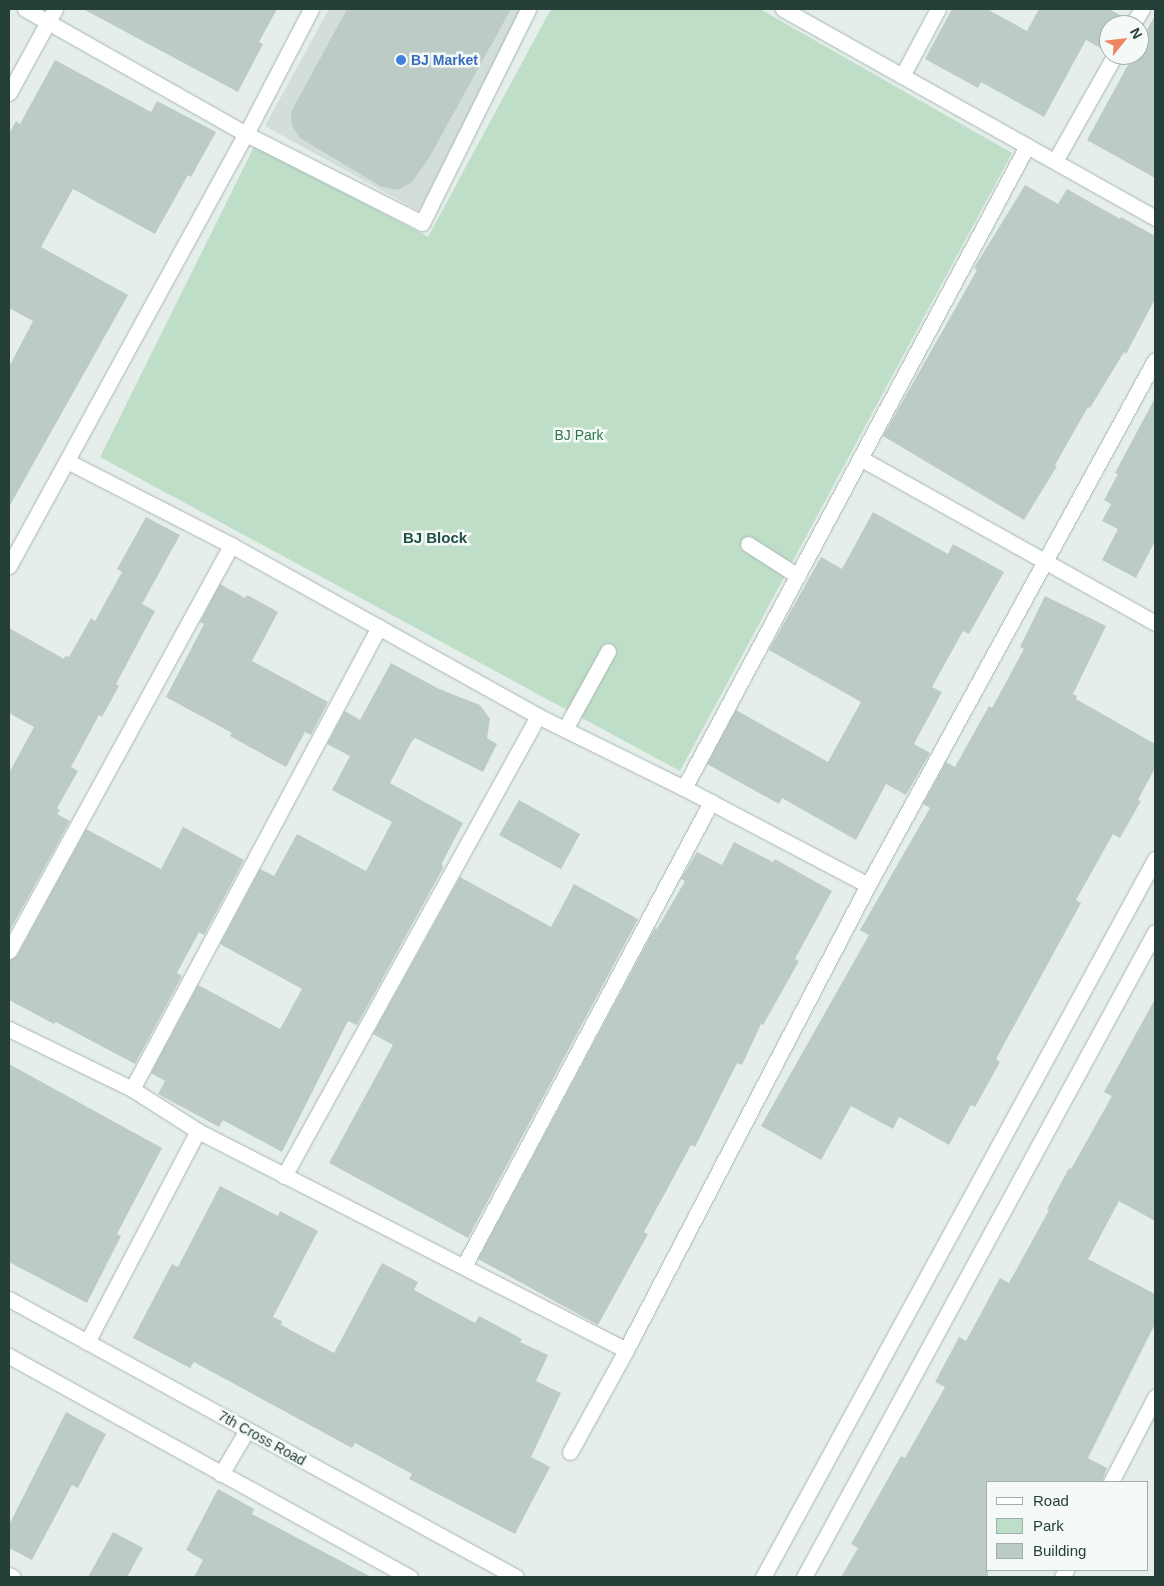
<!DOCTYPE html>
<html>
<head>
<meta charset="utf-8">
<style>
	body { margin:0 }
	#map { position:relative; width:1164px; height:1586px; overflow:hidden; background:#e5eeea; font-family:Arial,sans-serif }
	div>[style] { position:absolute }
	.built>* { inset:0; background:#d3ded9 }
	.green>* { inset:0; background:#bedec7 }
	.building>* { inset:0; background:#bdcbc6 }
	.roads { filter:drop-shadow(0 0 1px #a7b6b1) drop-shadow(0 0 1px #a7b6b1) }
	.service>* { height:15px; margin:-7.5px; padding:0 7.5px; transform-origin:7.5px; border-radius:7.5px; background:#fff }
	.minor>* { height:15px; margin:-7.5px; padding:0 7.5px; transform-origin:7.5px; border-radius:7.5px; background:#fff }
	.tertiary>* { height:15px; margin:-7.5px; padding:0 7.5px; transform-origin:7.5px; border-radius:7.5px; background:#fff }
	.secondary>* { height:15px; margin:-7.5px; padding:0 7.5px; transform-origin:7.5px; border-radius:7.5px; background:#fff }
	.dots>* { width:14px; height:14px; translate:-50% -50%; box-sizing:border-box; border:2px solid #f5faf8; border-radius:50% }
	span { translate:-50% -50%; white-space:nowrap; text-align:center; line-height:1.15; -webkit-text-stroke:5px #f5faf8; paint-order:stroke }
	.shop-label { font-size:14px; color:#366cbe; font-weight:700 }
	.left { translate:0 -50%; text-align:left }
	.park-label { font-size:14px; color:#2f764b }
	.street-label { font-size:14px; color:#243f38 }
	.neighbourhood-label { font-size:15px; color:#205146; font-weight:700 }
	.frame { position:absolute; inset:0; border:10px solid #243f38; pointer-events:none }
	.legend { position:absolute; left:986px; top:1481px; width:162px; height:90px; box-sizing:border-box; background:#f5faf8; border:1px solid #a1afab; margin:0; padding:6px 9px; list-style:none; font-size:15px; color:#243f38 }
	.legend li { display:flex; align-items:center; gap:10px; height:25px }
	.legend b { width:25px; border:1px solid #a1afab }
	.north { position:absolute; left:1099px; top:15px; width:50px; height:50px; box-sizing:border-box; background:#f5faf8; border:1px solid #a1afab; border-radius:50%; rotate:61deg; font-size:14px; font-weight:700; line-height:20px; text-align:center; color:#243f38 }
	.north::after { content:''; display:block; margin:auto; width:18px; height:22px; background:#ef8562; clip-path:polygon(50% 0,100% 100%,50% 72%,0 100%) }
</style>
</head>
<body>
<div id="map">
	<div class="built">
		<i style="clip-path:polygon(329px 9px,523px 9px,419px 211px,265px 126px)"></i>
	</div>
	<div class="green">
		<i style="clip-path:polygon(551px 9px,760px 9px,1012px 153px,680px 771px,100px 457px,255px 145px,428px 237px)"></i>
	</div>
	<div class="building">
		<i style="clip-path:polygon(83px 9px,277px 9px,259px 42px,263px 44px,238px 92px)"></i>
		<i style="clip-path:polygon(347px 9px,511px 9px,429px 158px,412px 182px,398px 190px,382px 187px,300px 138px,292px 126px,291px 112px)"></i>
		<i style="clip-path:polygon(952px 9px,987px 9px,1027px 31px,1039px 9px,1109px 9px,1125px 18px,1123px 25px,1109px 25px,1109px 48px,1106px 51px,1086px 40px,1044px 117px,981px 82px,978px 88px,925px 59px)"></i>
		<i style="clip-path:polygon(1155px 15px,1155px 178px,1087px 140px,1129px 63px,1123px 60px,1124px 55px,1139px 55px,1139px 31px,1142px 27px,1147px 30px)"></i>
		<i style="clip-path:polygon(55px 60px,151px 112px,157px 101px,216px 132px,191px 177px,188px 175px,155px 234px,73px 189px,41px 247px,128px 295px,9px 507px,9px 367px,33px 321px,9px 308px,9px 134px,16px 121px,20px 124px)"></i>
		<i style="clip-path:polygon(1025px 185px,1058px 204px,1067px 189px,1120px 219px,1121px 217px,1155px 236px,1155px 299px,1126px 354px,1124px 352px,1090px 408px,1088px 407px,1055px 465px,1057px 466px,1024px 520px,883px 436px,977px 270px,974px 268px)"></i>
		<i style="clip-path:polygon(1155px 398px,1155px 541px,1136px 578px,1102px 560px,1118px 529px,1102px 521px,1111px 504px,1104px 500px,1118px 474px,1115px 473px)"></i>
		<i style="clip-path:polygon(873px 512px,948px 554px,953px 544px,1004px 572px,969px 634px,963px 631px,932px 687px,942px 692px,914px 744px,930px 753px,906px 795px,886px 784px,856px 840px,782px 798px,779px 804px,707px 764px,736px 710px,828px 762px,861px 702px,769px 650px,821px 557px,842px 569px)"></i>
		<i style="clip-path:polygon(146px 517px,180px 535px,142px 604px,155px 611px,116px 684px,119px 686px,102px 717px,99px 715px,71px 767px,78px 771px,57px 808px,60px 810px,57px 814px,70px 821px,9px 932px,9px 773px,34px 727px,9px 713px,9px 628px,64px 659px,65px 656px,69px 657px,91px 618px,95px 621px,122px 572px,117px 569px)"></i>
		<i style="clip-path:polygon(220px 584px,245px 598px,247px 595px,278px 612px,252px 661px,328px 702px,311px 735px,305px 732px,286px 767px,230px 736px,232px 733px,166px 697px,204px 624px,200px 622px)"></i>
		<i style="clip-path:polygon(1045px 596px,1106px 626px,1073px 694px,1077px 696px,1076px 699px,1155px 744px,1155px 768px,1138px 800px,1141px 801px,1120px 838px,1113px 834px,1076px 900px,1081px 903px,996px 1059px,1000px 1062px,975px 1107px,971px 1105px,949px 1145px,899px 1117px,893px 1129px,851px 1106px,821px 1160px,761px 1126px,869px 935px,860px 930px,930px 808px,923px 804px,946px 762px,955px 767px,989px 706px,992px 708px,1024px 649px,1020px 647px)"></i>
		<i style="clip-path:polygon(391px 663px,439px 689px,480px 705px,490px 719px,487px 738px,497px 744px,483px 772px,415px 738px,412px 741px,390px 783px,463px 823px,442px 863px,443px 868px,357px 1025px,348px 1021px,282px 1152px,223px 1120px,219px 1127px,158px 1094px,165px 1081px,151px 1073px,198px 985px,280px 1029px,302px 989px,220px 944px,260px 869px,274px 876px,297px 834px,366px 871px,392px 822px,332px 790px,350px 756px,327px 744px,345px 711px,360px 720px)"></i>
		<i style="clip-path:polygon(519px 800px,580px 834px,561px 869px,499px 835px)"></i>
		<i style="clip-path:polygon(183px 827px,244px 860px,204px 935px,199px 932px,177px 973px,182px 976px,135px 1064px,56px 1022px,54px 1024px,9px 1000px,9px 960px,17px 956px,86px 829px,161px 869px)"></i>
		<i style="clip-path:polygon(734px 842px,773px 862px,775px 859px,832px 891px,795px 959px,799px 961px,763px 1025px,761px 1024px,742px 1065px,737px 1063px,695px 1147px,691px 1145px,644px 1232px,648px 1234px,598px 1325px,478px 1259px,655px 928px,657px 929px,685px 881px,681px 879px,697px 852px,722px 865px)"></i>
		<i style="clip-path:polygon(460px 877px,551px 927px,574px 884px,638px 919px,468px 1238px,329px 1163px,393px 1045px,373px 1034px)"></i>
		<i style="clip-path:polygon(1155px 999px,1155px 1221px,1119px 1201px,1088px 1259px,1155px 1294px,1155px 1324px,1088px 1458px,1107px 1468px,1102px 1482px,988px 1482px,988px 1577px,841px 1577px,858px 1548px,851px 1544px,901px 1456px,905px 1458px,945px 1387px,935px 1382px,959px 1337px,966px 1341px,1000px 1278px,1009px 1283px,1049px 1210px,1047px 1209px,1069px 1168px,1071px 1169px,1112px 1096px,1104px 1092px)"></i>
		<i style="clip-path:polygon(9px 1064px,162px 1148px,117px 1234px,121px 1236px,87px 1303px,9px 1262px)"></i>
		<i style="clip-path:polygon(220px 1186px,278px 1216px,280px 1211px,318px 1231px,273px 1317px,282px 1321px,281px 1325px,334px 1353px,382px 1263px,418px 1282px,414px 1290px,475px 1323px,479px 1316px,522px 1339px,520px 1342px,548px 1355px,536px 1381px,561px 1393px,531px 1457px,550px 1467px,515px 1534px,409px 1479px,412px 1474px,355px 1443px,352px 1448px,194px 1362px,190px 1368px,133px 1338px,172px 1264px,178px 1267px)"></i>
		<i style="clip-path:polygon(66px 1412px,106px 1434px,78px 1488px,72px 1485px,32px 1560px,9px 1548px,9px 1525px)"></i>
		<i style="clip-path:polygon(218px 1489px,254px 1509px,252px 1514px,371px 1577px,194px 1577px,203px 1560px,186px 1550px)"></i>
		<i style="clip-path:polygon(113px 1532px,143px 1548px,127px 1577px,88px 1577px)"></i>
	</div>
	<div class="roads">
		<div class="service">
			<i style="left:748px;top:544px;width:59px;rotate:32.6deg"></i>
			<i style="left:565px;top:729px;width:89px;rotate:-61.1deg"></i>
		</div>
		<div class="minor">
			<i style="left:25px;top:9px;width:254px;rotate:29.5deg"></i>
			<i style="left:246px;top:134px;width:197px;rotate:26.8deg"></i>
			<i style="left:422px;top:223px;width:239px;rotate:-63.6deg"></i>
			<i style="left:783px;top:9px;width:427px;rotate:29.3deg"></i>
			<i style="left:1132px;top:25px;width:19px;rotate:-58deg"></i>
			<i style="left:902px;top:76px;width:76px;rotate:-61.8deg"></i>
			<i style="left:9px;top:93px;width:96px;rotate:-61.3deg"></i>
			<i style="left:1055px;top:161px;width:122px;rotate:-60.5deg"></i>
			<i style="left:860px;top:458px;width:338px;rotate:29.2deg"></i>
			<i style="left:67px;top:461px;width:184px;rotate:27.1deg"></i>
			<i style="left:231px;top:545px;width:351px;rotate:29.1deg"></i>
			<i style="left:538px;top:716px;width:163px;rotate:26.3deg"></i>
			<i style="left:684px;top:788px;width:208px;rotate:27.8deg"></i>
			<i style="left:9px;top:566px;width:493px;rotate:-61.3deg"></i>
			<i style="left:246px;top:134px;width:141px;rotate:-62.5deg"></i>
			<i style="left:684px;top:788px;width:728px;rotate:-61.89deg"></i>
			<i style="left:9px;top:951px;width:463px;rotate:-61.3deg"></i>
			<i style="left:9px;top:1029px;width:137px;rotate:26deg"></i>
			<i style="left:132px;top:1089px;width:78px;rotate:32.5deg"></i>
			<i style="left:198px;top:1131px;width:481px;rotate:27.1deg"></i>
			<i style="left:132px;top:1089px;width:524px;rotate:-61.87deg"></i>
			<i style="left:284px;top:1176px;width:525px;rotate:-61.09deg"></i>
			<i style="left:464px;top:1266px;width:526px;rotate:-61.97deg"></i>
			<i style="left:87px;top:1342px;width:238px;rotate:-62.3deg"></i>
			<i style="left:570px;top:1452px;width:116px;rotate:-61.2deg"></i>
			<i style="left:626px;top:1350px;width:524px;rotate:-62.51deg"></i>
			<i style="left:868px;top:885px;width:598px;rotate:-61.34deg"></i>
			<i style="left:221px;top:1474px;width:51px;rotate:-59.4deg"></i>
			<i style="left:1111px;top:1482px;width:96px;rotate:-62.6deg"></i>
			<i style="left:9px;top:1575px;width:4px;rotate:27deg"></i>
			<i style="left:1062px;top:1577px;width:8px;rotate:-60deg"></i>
		</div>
		<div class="tertiary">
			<i style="left:9px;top:1299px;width:578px;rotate:28.74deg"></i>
			<i style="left:9px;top:1356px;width:458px;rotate:28.9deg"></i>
		</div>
		<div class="secondary">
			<i style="left:763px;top:1577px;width:818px;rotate:-61.37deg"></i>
			<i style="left:804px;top:1577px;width:734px;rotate:-61.45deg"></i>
		</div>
	</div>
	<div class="dots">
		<i style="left:401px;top:60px;background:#3f7fe0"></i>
	</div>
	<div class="shop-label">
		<span class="left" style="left:411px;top:60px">BJ Market</span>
	</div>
	<div class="park-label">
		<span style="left:579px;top:435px">BJ Park</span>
	</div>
	<div class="street-label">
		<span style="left:262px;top:1438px;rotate:29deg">7th Cross Road</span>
	</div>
	<div class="neighbourhood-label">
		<span style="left:435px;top:538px">BJ Block</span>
	</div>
	<div class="frame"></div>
	<ul class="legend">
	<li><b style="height:6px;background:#fff"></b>Road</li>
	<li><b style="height:14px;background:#bedec7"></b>Park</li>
	<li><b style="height:14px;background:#bdcbc6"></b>Building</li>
	</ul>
	<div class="north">N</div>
</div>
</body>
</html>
